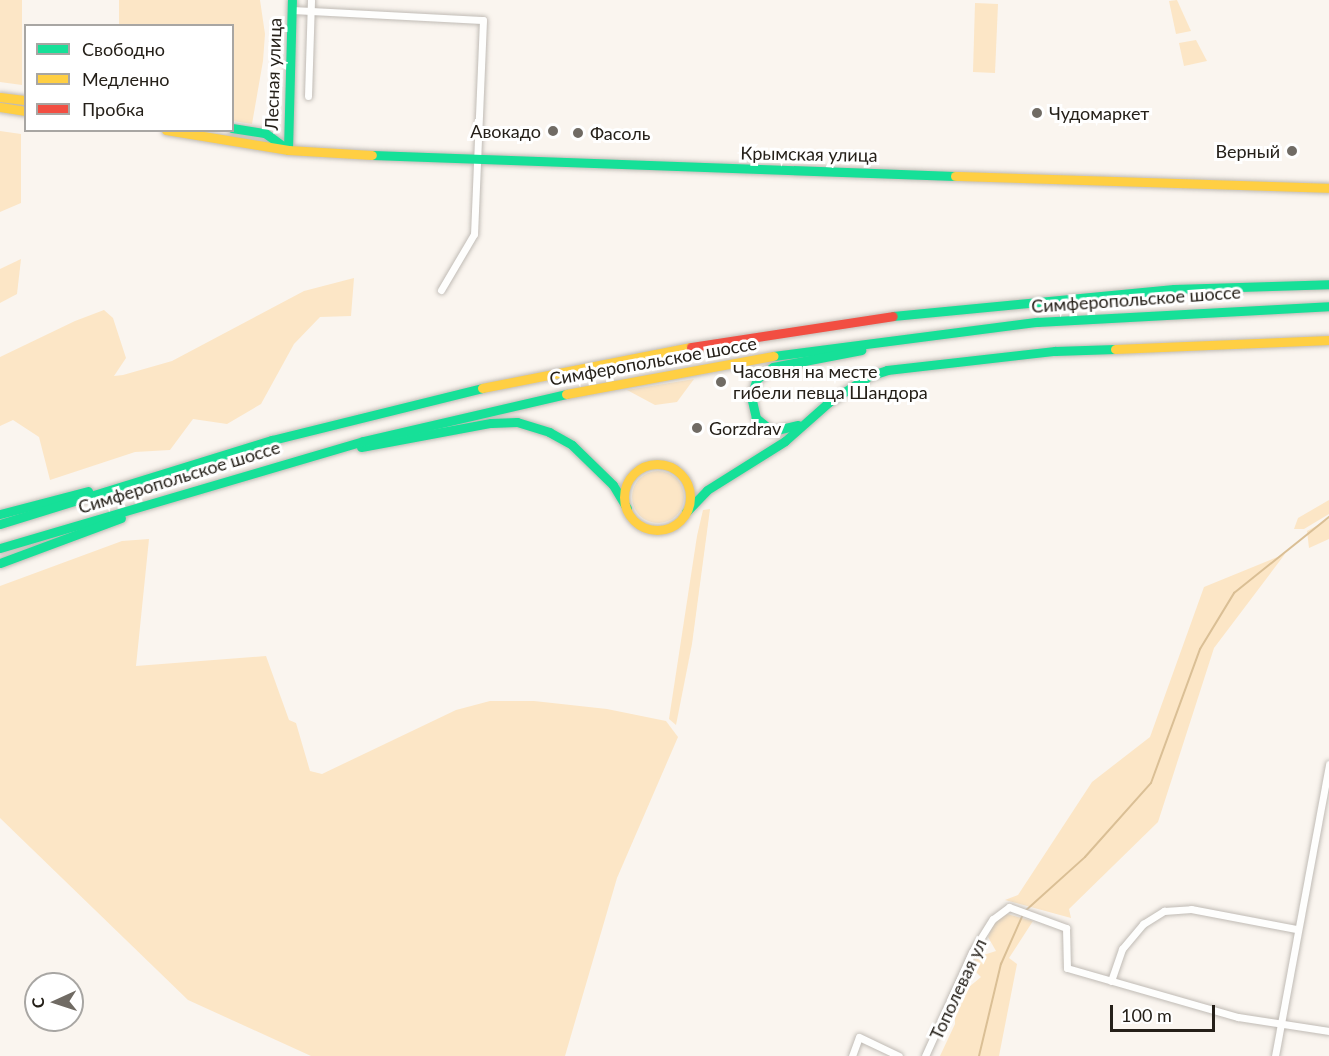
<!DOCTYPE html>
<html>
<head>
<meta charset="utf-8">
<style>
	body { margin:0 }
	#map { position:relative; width:1329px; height:1056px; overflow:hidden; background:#faf5ef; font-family:Lato,sans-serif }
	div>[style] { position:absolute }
	.green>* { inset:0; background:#fce6c6 }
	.round { border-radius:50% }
	.stream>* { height:2px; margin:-1px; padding:0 1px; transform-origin:1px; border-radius:1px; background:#dabf95 }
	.roads { filter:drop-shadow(0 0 2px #c0bbb5) drop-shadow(0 0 2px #c0bbb5) }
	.street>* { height:7px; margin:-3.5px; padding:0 3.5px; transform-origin:3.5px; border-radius:3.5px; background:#fefefd }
	.fast>* { height:9px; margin:-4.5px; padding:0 4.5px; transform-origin:4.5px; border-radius:4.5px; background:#16e098 }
	.slow>* { height:9px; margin:-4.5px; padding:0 4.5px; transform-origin:4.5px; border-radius:4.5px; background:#ffcf43 }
	.slow>.ring { margin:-4.5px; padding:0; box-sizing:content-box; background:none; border:9px solid #ffcf43; border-radius:50% }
	.jam>* { height:9px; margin:-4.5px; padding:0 4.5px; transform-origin:4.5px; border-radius:4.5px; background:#f24e42 }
	.dots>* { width:16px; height:16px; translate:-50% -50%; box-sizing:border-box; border:3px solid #fff; border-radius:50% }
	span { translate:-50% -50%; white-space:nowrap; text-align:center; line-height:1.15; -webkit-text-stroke:6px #fff; paint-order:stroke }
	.street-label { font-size:18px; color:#252019 }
	.poi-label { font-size:18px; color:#252019 }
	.left { translate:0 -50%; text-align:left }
	.right { translate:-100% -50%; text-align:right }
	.legend { position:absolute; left:24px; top:24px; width:210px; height:108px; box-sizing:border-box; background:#fff; border:2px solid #a8a6a3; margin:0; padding:8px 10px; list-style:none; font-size:18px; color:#252019 }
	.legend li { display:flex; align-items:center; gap:12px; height:30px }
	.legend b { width:30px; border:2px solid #a8a6a3 }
	.north { position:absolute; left:24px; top:972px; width:60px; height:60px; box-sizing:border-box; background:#fff; border:2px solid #a8a6a3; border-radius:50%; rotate:267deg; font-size:16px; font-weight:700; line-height:24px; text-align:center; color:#252019 }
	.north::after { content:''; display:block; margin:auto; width:21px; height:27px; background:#706b64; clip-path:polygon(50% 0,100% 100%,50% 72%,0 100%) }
	.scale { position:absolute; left:1110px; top:1005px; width:105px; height:27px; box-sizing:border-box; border:3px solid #252019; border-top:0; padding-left:8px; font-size:18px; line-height:21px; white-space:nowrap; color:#252019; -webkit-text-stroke:4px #fff; paint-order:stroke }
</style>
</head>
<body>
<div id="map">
	<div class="green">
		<i style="clip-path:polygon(0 0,22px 0,22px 85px,0 82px)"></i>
		<i style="clip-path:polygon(119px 0,260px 0,265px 34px,263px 61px,252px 124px,233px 121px,232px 26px,119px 25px)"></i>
		<i style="clip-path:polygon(1177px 0,1191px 31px,1176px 34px,1169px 1px)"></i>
		<i style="clip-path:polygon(975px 3px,998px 4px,995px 73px,973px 72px)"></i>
		<i style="clip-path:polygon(1196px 40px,1207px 61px,1184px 66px,1179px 43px)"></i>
		<i style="clip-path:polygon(0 131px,21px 134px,21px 203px,0 212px)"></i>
		<i style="clip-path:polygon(21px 259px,17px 294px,0 303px,0 269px)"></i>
		<i style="clip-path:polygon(354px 278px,351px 316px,320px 317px,294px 344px,261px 404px,227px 424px,193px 419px,170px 450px,135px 452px,50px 480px,39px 437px,13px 420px,0 426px,0 357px,75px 321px,104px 310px,113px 318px,126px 358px,114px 376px,123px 375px,172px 361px,304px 291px)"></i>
		<i style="clip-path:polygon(694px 379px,677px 402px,655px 405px,627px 390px)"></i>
		<i class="round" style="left:632px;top:471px;width:52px;height:52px"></i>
		<i style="clip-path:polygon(1329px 500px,1329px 514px,1304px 529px,1294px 529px,1298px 518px)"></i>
		<i style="clip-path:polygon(710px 509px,692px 644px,676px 725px,669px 719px,697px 536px,703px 510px)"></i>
		<i style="clip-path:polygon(1329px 519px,1329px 539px,1309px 548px,1307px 531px)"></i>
		<i style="clip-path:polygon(149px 539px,136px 666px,266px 656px,289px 720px,296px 723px,310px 771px,322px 774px,456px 710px,490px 701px,534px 701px,607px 709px,666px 721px,678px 737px,617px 878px,565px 1056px,311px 1056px,188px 1000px,0 818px,0 586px,122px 541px)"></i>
		<i style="clip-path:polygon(1285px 554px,1214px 648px,1158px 822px,1069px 909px,1071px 918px,1005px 900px,1018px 895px,1092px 782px,1150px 737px,1204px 587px)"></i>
		<i style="clip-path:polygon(1007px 914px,1033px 921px,1009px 958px,1017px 964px,999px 1056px,940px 1056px,955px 1024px,955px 1015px,947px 1010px,956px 990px,969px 987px,981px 977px,969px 965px,971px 959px,996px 951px,988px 937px,995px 921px)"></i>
	</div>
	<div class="stream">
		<i style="left:979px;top:1056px;width:95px;rotate:-76.6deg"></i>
		<i style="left:1001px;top:964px;width:57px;rotate:-66.1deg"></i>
		<i style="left:1024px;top:912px;width:82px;rotate:-42deg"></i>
		<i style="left:1085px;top:857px;width:99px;rotate:-48.3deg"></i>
		<i style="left:1151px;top:783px;width:143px;rotate:-69.9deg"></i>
		<i style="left:1200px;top:649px;width:66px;rotate:-58.7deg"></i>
		<i style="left:1234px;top:593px;width:122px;rotate:-38.7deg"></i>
	</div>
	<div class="roads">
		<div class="street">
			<i style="left:291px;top:10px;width:192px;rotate:3deg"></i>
			<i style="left:483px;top:20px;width:214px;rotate:92.4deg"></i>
			<i style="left:474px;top:234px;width:65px;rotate:120.5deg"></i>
			<i style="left:308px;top:96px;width:96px;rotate:-88.2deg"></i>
			<i style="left:1111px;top:981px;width:34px;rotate:-71deg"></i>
			<i style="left:1122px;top:949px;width:33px;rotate:-50deg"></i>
			<i style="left:1143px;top:924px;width:25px;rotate:-32deg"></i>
			<i style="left:1164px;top:911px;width:27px;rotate:-4deg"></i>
			<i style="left:1191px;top:909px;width:107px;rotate:10.8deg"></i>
			<i style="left:852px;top:1056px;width:20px;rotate:-70deg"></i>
			<i style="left:859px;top:1037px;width:44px;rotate:25.4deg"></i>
			<i style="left:925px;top:1056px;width:114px;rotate:-65.7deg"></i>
			<i style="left:972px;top:952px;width:39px;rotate:-58deg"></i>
			<i style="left:993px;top:919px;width:20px;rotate:-37deg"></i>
			<i style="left:1009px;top:907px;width:61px;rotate:20.2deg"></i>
			<i style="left:1066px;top:928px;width:40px;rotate:88.6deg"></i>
			<i style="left:1067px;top:968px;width:178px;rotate:16deg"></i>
			<i style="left:1238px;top:1017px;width:92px;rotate:8.7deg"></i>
			<i style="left:1275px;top:1056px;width:297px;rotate:-79.5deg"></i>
		</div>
		<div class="fast">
			<i style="left:232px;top:128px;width:33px;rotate:9deg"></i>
			<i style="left:265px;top:133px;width:24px;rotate:36deg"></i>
			<i style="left:288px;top:150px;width:150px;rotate:-88.5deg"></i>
			<i style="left:372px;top:155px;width:583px;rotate:2.06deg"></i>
			<i style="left:893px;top:316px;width:282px;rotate:-5.5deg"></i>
			<i style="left:1174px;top:289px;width:155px;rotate:-1.8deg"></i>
			<i style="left:774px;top:356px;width:265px;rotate:-7.4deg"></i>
			<i style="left:1037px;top:322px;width:292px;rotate:-3.1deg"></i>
			<i style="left:798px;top:425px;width:27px;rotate:167deg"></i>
			<i style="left:772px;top:431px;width:21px;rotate:-141deg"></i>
			<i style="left:756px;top:418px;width:23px;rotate:-103deg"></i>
			<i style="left:751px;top:396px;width:18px;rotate:-71deg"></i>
			<i style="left:757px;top:379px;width:20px;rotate:-37deg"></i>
			<i style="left:773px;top:367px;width:90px;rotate:-10.9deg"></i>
			<i style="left:361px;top:447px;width:132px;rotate:-10.5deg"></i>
			<i style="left:491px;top:423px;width:26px;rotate:-2deg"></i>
			<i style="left:517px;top:422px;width:34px;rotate:17deg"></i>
			<i style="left:549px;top:432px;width:26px;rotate:29deg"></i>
			<i style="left:572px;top:445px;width:57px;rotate:44.3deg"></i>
			<i style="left:613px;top:485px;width:27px;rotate:59deg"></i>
			<i style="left:686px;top:512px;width:30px;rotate:-46deg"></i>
			<i style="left:707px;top:490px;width:92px;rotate:-32.1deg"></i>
			<i style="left:785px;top:441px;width:59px;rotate:-41.6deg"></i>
			<i style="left:829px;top:402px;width:48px;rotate:-33deg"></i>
			<i style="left:869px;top:376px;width:19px;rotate:-18deg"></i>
			<i style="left:887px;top:370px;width:169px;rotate:-6.5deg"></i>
			<i style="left:1055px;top:351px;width:60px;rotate:-1.9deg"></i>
			<i style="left:0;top:514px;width:91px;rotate:-14.6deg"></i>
			<i style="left:0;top:524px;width:285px;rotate:-17.2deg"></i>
			<i style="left:272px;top:440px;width:216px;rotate:-13.9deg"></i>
			<i style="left:0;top:548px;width:378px;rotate:-16.4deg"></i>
			<i style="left:363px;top:441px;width:208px;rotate:-13deg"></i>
			<i style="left:0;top:563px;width:129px;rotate:-20.4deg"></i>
		</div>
		<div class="slow">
			<i style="left:0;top:97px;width:26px;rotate:7deg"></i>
			<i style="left:0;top:107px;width:26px;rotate:9deg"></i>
			<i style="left:166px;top:130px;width:124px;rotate:9.3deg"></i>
			<i style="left:288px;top:150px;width:84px;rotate:3.4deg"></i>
			<i style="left:955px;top:176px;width:374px;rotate:1.8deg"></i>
			<i style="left:1115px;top:349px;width:214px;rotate:-2.4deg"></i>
			<i style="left:482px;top:388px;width:213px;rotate:-11.1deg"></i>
			<i style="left:566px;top:394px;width:211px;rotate:-10.4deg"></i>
			<i class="ring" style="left:624px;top:464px;width:57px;height:57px"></i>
		</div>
		<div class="jam">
			<i style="left:691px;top:347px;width:204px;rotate:-8.7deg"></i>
		</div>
	</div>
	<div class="dots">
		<i style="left:1037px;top:113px;background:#706b64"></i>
		<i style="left:553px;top:131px;background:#706b64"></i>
		<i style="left:578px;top:133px;background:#706b64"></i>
		<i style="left:1292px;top:151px;background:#706b64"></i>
		<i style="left:721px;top:382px;background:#706b64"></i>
		<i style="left:697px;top:428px;background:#706b64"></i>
	</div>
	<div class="street-label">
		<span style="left:273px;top:74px;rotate:-88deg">Лесная улица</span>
		<span style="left:809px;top:154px;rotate:1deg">Крымская улица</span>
		<span style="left:1136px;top:299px;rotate:-4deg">Симферопольское шоссе</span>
		<span style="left:653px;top:361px;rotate:-10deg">Симферопольское шоссе</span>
		<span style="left:179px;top:477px;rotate:-17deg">Симферопольское шоссе</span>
		<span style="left:958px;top:989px;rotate:-65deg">Тополевая ул</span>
	</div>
	<div class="poi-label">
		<span class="left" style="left:1049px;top:113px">Чудомаркет</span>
		<span class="right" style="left:541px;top:131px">Авокадо</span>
		<span class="left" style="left:590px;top:133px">Фасоль</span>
		<span class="right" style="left:1280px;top:151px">Верный</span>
		<span class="left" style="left:733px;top:382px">Часовня на месте<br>гибели певца Шандора</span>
		<span class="left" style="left:709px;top:428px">Gorzdrav</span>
	</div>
	<ul class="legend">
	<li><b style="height:8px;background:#16e098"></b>Свободно</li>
	<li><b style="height:8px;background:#ffcf43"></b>Медленно</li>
	<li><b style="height:8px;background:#f24e42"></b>Пробка</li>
	</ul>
	<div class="north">С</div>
	<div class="scale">100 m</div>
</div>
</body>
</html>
